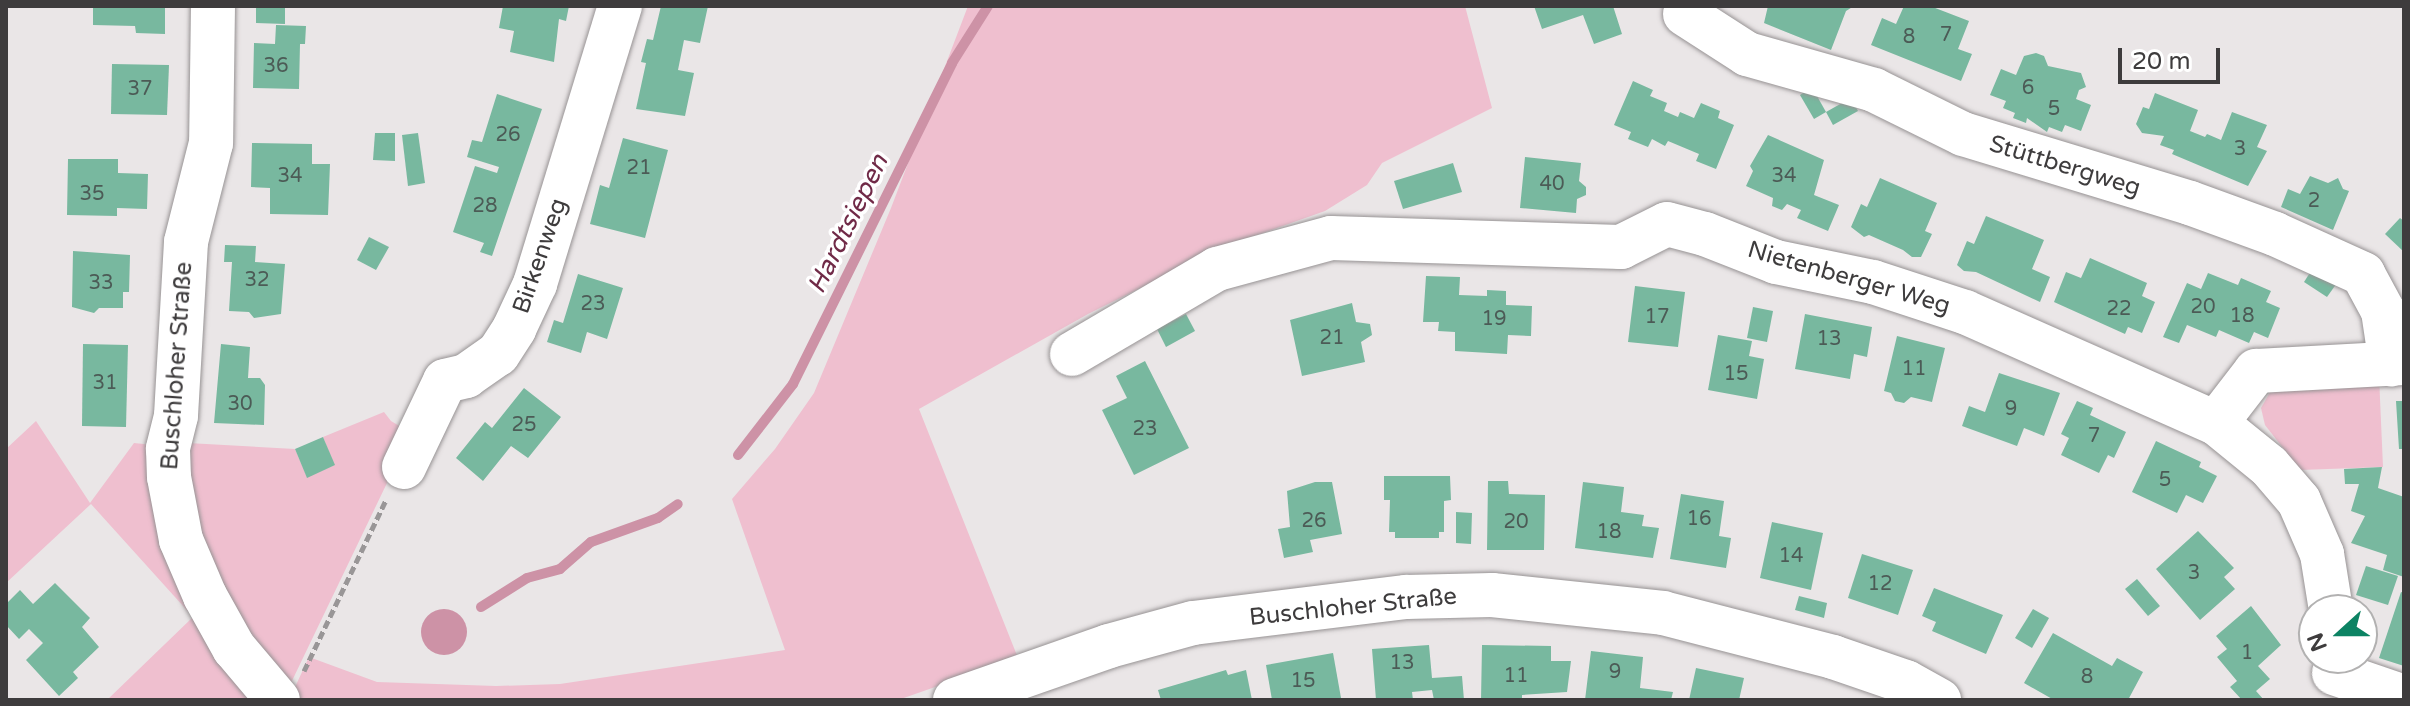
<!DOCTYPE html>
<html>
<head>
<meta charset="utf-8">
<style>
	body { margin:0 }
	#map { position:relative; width:2410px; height:706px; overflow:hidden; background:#eae6e7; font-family:"Varela Round",sans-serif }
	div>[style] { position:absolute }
	.green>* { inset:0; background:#efbfcf }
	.water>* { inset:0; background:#cd92a6 }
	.round { border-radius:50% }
	.stream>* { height:10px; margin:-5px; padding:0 5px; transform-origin:5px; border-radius:5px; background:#cd92a6 }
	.building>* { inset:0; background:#78b89f }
	.path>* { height:5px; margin-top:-2.5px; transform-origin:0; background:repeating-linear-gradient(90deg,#999697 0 8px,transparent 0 12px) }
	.roads { filter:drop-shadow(0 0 2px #979394) drop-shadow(0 0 2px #979394) }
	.minor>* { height:44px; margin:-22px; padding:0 22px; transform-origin:22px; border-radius:22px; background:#fff }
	span { translate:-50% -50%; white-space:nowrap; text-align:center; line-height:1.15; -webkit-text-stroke:7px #fff; paint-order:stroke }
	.number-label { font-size:20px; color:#4c5b56 }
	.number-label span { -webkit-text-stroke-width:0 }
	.street-label { font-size:24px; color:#3e3c3d }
	.water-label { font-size:26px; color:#702a47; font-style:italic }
	.frame { position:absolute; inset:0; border:8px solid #3e3c3d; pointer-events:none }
	.north { position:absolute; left:2298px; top:594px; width:80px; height:80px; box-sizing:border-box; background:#fff; border:2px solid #b2b1b1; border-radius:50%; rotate:249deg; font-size:22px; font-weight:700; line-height:32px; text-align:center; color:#3e3c3d }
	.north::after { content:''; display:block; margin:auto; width:28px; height:36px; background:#0c8363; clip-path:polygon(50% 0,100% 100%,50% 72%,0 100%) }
	.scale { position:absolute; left:2118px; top:48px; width:102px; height:36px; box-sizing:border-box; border:4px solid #3e3c3d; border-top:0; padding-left:10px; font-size:24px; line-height:28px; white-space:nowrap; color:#3e3c3d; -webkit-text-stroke:6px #fff; paint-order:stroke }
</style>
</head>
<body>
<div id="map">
	<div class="green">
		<i style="clip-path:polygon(968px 6px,1465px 6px,1492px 108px,1382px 163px,1367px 185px,1325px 211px,1221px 248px,1088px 314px,919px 409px,1018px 658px,898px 700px,289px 700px,309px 657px,377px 682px,496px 686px,560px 684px,785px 650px,732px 499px,775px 449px,814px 393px,891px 208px)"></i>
		<i style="clip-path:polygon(2379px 376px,2383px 467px,2300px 470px,2265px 425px,2261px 408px,2273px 387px)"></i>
		<i style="clip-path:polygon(384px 412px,391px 421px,411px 433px,290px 685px,254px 651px,196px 534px,188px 443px,295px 449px,307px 477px,334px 465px,323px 437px)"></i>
		<i style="clip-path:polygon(36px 421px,90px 503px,134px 443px,153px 445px,259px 700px,107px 700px,193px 617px,91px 504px,6px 583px,6px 449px)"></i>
	</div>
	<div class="water">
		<i class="round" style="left:421px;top:609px;width:46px;height:46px"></i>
	</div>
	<div class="stream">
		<i style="left:738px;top:455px;width:90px;rotate:-52.2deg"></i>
		<i style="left:793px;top:384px;width:358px;rotate:-63.6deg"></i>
		<i style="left:952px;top:63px;width:67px;rotate:-57.7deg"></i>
		<i style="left:481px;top:607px;width:54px;rotate:-32.2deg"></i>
		<i style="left:527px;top:578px;width:34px;rotate:-15deg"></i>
		<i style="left:560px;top:569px;width:41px;rotate:-41.1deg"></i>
		<i style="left:591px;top:542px;width:71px;rotate:-19.7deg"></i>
		<i style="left:658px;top:518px;width:24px;rotate:-35deg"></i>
	</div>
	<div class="building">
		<i style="clip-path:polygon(93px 6px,165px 6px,165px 34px,136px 33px,135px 26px,93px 25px)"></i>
		<i style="clip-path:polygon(256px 6px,285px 6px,285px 24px,256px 23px)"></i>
		<i style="clip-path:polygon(503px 6px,569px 6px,566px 21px,559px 19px,554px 62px,510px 52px,514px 31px,499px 28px)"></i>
		<i style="clip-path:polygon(661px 6px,708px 6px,700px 43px,684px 40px,678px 70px,694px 73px,685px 116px,636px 109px,646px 63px,641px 62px,647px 39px,653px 40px)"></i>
		<i style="clip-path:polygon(1534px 6px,1613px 6px,1622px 34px,1594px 44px,1583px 15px,1542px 29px)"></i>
		<i style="clip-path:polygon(1768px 6px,1854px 6px,1846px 11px,1831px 50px,1764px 23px)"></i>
		<i style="clip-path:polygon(1904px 6px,1930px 6px,1969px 21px,1958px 49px,1972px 54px,1961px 81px,1871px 45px,1882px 18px,1896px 24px)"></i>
		<i style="clip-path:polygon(276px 25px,306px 26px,305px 44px,300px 44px,299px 89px,253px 88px,254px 43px,275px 44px)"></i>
		<i style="clip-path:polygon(2036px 53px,2044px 56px,2048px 66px,2081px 73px,2086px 87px,2079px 90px,2076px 99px,2091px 105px,2081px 131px,2065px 125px,2062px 132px,2049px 127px,2047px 132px,2027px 118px,2026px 123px,2013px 118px,2015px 113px,2003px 108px,2006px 101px,1990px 95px,2001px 69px,2016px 75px,2024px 56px)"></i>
		<i style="clip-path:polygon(112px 64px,169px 65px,167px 115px,111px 114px)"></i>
		<i style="clip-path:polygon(1633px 81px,1653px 90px,1650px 96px,1667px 103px,1664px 111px,1678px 117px,1680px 112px,1694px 118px,1701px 103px,1720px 111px,1718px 118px,1734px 125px,1716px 169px,1696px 161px,1699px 154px,1668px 141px,1665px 146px,1652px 139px,1648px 147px,1628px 139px,1631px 132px,1614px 125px)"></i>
		<i style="clip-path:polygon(1812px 87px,1826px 112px,1814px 119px,1800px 95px)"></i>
		<i style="clip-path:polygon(2155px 93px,2198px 110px,2190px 131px,2205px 137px,2207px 134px,2221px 140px,2232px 112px,2267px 125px,2257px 147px,2267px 151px,2248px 186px,2172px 154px,2174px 150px,2160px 145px,2164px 136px,2142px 133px,2136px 124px,2143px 107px,2149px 109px)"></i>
		<i style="clip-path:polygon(497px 94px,542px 109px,492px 256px,480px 252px,484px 243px,453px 232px,475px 166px,497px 173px,499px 167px,467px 157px,472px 140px,482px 142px)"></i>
		<i style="clip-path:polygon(1851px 98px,1858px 111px,1833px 125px,1826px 112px)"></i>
		<i style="clip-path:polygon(375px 133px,395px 133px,395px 161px,373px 160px)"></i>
		<i style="clip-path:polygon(418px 133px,425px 183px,408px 186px,402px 135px)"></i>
		<i style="clip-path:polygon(1768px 135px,1824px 160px,1814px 195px,1839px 205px,1828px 231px,1797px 218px,1801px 210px,1787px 204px,1782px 210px,1772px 206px,1773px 198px,1746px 186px,1753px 171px,1750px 166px)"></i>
		<i style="clip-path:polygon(623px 138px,668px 150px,645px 238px,590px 224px,600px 185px,609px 188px)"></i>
		<i style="clip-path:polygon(252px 143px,312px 144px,312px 164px,330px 164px,328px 215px,270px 214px,270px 188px,251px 187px)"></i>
		<i style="clip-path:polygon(1525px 157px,1581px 163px,1579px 181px,1586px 187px,1586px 195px,1577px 199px,1576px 213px,1520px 208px)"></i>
		<i style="clip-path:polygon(68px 159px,118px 159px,118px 173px,148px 174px,147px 209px,117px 208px,117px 216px,67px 215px)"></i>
		<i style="clip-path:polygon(1453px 163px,1462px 192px,1403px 209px,1394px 181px)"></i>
		<i style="clip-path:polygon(2310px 176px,2328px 183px,2338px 178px,2343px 189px,2349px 191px,2333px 230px,2281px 207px,2288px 189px,2300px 194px)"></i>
		<i style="clip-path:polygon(1880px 178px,1937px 203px,1925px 231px,1932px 234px,1921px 257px,1912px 257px,1903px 250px,1869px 235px,1864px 237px,1851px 227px,1861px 204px,1867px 207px)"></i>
		<i style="clip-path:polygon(1986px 216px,2044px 240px,2032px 269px,2050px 277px,2040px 302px,1976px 272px,1964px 271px,1957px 265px,1967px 241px,1974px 244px)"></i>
		<i style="clip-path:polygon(2400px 218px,2404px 221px,2404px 252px,2385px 234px)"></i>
		<i style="clip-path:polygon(369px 237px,389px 247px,376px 270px,357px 260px)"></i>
		<i style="clip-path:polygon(225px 245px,256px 246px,255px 262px,285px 264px,281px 314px,254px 318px,249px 312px,229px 311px,232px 262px,224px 262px)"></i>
		<i style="clip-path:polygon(73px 251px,130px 255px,129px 292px,123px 292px,123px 308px,99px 308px,94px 313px,72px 307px)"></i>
		<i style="clip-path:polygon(2090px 258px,2147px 283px,2142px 296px,2155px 302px,2142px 333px,2128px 327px,2125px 334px,2054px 302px,2066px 272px,2081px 278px)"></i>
		<i style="clip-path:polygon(2313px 268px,2337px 283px,2327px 297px,2304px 282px)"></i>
		<i style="clip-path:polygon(2208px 273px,2238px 285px,2241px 278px,2271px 291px,2266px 302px,2280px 308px,2268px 338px,2254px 332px,2249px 343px,2219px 330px,2216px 337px,2187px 325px,2179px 343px,2163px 337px,2187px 283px,2201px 289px)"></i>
		<i style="clip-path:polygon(578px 274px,623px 288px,607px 339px,587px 332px,581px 353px,547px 342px,554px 320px,563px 323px)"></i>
		<i style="clip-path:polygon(1426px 276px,1460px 277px,1459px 295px,1487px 296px,1487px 290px,1506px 291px,1506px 305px,1532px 306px,1531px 336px,1508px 335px,1507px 354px,1455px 351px,1455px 332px,1438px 331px,1439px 322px,1423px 322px)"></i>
		<i style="clip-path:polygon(1635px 286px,1685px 292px,1678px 347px,1628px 342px)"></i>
		<i style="clip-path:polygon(1352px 303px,1356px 322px,1370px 324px,1372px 335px,1361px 342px,1365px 362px,1302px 376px,1290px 320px)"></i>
		<i style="clip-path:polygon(1753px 307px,1773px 311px,1767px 342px,1747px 338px)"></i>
		<i style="clip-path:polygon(1186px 314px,1195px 331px,1166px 347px,1157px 329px)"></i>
		<i style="clip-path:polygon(1805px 314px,1872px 327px,1867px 357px,1854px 354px,1850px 379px,1795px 369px)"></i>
		<i style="clip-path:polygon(1718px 335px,1752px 341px,1749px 356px,1764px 359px,1757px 399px,1708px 390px)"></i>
		<i style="clip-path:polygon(1897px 336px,1945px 348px,1932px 402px,1911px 397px,1904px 403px,1895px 401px,1891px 393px,1884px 391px)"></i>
		<i style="clip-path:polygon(83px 344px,128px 345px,126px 427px,82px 426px)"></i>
		<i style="clip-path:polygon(221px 344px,250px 347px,248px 378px,260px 378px,265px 385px,264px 425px,214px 423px)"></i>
		<i style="clip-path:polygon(1145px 361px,1189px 448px,1134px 475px,1102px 410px,1127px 398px,1116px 376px)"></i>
		<i style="clip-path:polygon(1999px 373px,2060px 393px,2044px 436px,2024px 428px,2017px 446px,1962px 426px,1969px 406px,1985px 412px)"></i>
		<i style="clip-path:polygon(524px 388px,561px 417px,528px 458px,511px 446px,483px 481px,456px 458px,485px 422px,492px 428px)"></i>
		<i style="clip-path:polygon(2077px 401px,2093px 408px,2090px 415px,2126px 432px,2114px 458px,2108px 455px,2099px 473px,2061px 455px,2069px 438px,2061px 434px)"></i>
		<i style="clip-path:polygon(2396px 401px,2404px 401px,2404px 449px,2399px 449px)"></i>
		<i style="clip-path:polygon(323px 437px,335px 465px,307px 478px,295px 449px)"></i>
		<i style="clip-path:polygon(2156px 441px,2201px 462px,2199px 467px,2217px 476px,2203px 503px,2186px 495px,2177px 513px,2132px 492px)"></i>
		<i style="clip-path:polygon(2382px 467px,2378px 488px,2404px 497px,2404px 577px,2383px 570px,2387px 555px,2351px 543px,2365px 516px,2351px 511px,2359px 484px,2345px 484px,2344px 469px)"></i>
		<i style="clip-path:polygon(1384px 476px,1450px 476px,1451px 500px,1444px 501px,1444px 532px,1439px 532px,1439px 538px,1395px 538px,1395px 532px,1389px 532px,1390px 500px,1384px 500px)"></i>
		<i style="clip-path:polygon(1488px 481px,1508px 481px,1509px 494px,1545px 495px,1544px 550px,1487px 550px)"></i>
		<i style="clip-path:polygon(1315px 482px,1332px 482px,1342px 534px,1310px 540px,1313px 552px,1284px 558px,1278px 529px,1290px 527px,1287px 491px)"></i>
		<i style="clip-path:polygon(1583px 482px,1624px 487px,1621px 512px,1644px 515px,1642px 526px,1659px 528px,1653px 558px,1575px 548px)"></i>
		<i style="clip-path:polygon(1681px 494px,1724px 501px,1719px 536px,1731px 538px,1726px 568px,1670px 559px)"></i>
		<i style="clip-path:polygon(1456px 512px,1472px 513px,1471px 544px,1456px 543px)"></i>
		<i style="clip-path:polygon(1772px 522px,1823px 533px,1811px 590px,1760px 578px)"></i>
		<i style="clip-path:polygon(2198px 531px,2234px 568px,2224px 577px,2235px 589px,2200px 620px,2156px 569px)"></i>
		<i style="clip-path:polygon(1862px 554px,1913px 570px,1898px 615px,1848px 598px)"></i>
		<i style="clip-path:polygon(2366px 566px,2398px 576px,2388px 605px,2356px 595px)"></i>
		<i style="clip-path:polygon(2137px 579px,2160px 606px,2148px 616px,2125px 589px)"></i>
		<i style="clip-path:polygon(55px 583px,90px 618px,82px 627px,99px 647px,73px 672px,78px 678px,59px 696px,26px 660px,43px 643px,29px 629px,19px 639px,6px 625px,6px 604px,20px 590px,33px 604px)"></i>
		<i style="clip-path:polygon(1934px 588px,2003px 615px,1986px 654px,1932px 631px,1936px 622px,1922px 616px)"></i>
		<i style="clip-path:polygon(2401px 592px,2404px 593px,2404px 666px,2379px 658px)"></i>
		<i style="clip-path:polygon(1799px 596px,1827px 603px,1824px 618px,1795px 610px)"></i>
		<i style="clip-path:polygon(2251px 606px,2281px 645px,2258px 666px,2270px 679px,2256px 691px,2264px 700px,2242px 700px,2230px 687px,2237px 681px,2217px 657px,2227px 649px,2216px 636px)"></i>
		<i style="clip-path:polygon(2033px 609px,2049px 618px,2032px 648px,2015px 638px)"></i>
		<i style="clip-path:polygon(2053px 633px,2112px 666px,2117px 658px,2143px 672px,2128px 700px,2054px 700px,2024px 683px)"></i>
		<i style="clip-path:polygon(1429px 645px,1432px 678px,1462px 676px,1464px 700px,1434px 700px,1432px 690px,1412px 692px,1413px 700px,1376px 700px,1372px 649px)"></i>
		<i style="clip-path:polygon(1482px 645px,1551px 646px,1551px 661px,1571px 661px,1567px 692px,1522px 695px,1522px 700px,1481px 700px)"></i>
		<i style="clip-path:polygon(1591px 651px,1643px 657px,1640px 688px,1673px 692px,1671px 700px,1585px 700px)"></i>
		<i style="clip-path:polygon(1333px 653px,1341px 698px,1272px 700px,1266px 665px)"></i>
		<i style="clip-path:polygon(1696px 668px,1744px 678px,1739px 700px,1689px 700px)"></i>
		<i style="clip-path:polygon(1226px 670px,1228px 675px,1246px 670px,1252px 700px,1161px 700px,1158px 690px)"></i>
	</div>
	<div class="path">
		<i style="left:304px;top:671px;width:190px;rotate:-64.4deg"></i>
	</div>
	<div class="roads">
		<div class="minor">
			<i style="left:213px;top:6px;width:137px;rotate:90.8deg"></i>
			<i style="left:211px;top:143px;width:102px;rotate:104.2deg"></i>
			<i style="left:186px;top:242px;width:174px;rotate:93.3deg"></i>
			<i style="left:176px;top:416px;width:34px;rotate:104deg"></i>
			<i style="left:168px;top:449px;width:28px;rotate:88deg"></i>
			<i style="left:169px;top:477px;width:64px;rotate:79.2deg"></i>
			<i style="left:181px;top:540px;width:61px;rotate:66.8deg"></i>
			<i style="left:205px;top:596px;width:60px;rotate:60.9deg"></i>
			<i style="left:234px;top:648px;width:68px;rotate:49.8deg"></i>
			<i style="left:1685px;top:14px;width:74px;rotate:32.8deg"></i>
			<i style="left:1747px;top:54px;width:132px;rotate:15.8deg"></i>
			<i style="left:1874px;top:90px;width:99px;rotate:26.3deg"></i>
			<i style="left:1963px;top:134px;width:237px;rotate:16.9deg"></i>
			<i style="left:2190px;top:203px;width:90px;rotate:20deg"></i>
			<i style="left:2275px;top:234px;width:97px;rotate:24.4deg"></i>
			<i style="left:2363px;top:274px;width:42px;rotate:61.6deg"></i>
			<i style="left:2383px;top:311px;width:54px;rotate:81.4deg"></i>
			<i style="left:1072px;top:354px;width:168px;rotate:-30.4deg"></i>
			<i style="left:1217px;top:269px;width:118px;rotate:-15.2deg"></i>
			<i style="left:1331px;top:238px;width:290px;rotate:1.8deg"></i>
			<i style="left:1621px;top:247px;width:51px;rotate:-26.6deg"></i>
			<i style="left:1667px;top:224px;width:39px;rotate:15deg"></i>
			<i style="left:1705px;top:234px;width:76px;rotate:21.5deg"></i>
			<i style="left:1776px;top:262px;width:99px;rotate:11.7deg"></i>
			<i style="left:1873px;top:282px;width:97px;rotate:18.1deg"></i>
			<i style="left:1965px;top:312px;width:274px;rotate:23.9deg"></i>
			<i style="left:2216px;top:423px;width:68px;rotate:39.1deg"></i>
			<i style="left:2269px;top:466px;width:46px;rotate:49.4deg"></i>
			<i style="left:2299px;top:501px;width:58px;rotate:66.5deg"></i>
			<i style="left:2322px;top:554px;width:57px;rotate:80.9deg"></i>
			<i style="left:2216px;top:423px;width:66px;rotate:-52.4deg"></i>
			<i style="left:2256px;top:371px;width:148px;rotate:-3.1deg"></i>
			<i style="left:404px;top:467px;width:95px;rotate:-64.5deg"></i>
			<i style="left:445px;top:381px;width:22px;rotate:-13deg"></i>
			<i style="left:466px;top:376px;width:39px;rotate:-35deg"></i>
			<i style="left:498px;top:354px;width:30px;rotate:-57deg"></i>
			<i style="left:514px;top:329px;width:50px;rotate:-65deg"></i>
			<i style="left:535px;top:284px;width:291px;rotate:-73deg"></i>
			<i style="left:2334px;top:673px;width:74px;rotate:18.9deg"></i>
			<i style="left:955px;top:700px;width:163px;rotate:-19.3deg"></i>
			<i style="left:1109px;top:646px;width:87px;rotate:-15.3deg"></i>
			<i style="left:1193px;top:623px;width:215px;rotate:-7deg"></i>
			<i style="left:1406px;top:597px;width:86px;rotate:-1.3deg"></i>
			<i style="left:1492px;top:595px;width:172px;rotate:6deg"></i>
			<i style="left:1663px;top:613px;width:176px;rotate:14.5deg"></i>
			<i style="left:1833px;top:657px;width:77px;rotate:18.9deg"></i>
			<i style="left:1906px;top:682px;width:38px;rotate:29deg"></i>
		</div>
	</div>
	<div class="number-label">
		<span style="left:1946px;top:35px">7</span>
		<span style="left:1909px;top:37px">8</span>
		<span style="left:276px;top:66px">36</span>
		<span style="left:2028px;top:88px">6</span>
		<span style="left:140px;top:89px">37</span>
		<span style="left:2054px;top:109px">5</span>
		<span style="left:508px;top:135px">26</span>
		<span style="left:2240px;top:149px">3</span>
		<span style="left:639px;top:168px">21</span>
		<span style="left:290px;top:176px">34</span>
		<span style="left:1784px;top:176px">34</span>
		<span style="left:1552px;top:184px">40</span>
		<span style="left:92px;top:194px">35</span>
		<span style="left:2314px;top:201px">2</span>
		<span style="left:485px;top:206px">28</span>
		<span style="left:257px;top:280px">32</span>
		<span style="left:101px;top:283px">33</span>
		<span style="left:593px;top:304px">23</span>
		<span style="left:2203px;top:307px">20</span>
		<span style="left:2119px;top:309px">22</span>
		<span style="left:2242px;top:316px">18</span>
		<span style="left:1657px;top:317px">17</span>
		<span style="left:1494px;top:319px">19</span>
		<span style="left:1332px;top:338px">21</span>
		<span style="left:1829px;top:339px">13</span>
		<span style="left:1914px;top:369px">11</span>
		<span style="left:1736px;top:374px">15</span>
		<span style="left:105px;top:383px">31</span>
		<span style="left:240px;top:404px">30</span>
		<span style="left:2011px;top:409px">9</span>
		<span style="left:524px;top:425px">25</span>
		<span style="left:1145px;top:429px">23</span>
		<span style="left:2094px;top:436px">7</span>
		<span style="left:2165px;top:480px">5</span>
		<span style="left:1699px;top:519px">16</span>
		<span style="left:1314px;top:521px">26</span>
		<span style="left:1516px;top:522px">20</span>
		<span style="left:1609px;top:532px">18</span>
		<span style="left:1791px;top:556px">14</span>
		<span style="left:2194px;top:573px">3</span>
		<span style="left:1880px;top:584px">12</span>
		<span style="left:2247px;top:653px">1</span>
		<span style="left:1402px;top:663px">13</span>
		<span style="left:1615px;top:672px">9</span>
		<span style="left:1516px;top:676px">11</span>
		<span style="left:2087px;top:677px">8</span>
		<span style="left:1303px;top:681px">15</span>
	</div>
	<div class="street-label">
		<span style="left:2065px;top:166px;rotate:17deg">Stüttbergweg</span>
		<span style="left:540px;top:256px;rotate:-71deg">Birkenweg</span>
		<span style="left:1849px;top:278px;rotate:16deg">Nietenberger Weg</span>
		<span style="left:177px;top:366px;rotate:-86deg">Buschloher Straße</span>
		<span style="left:1353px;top:607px;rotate:-6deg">Buschloher Straße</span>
	</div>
	<div class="water-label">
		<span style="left:848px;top:224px;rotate:-64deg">Hardtsiepen</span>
	</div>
	<div class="frame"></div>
	<div class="north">N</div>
	<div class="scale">20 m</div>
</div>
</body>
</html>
